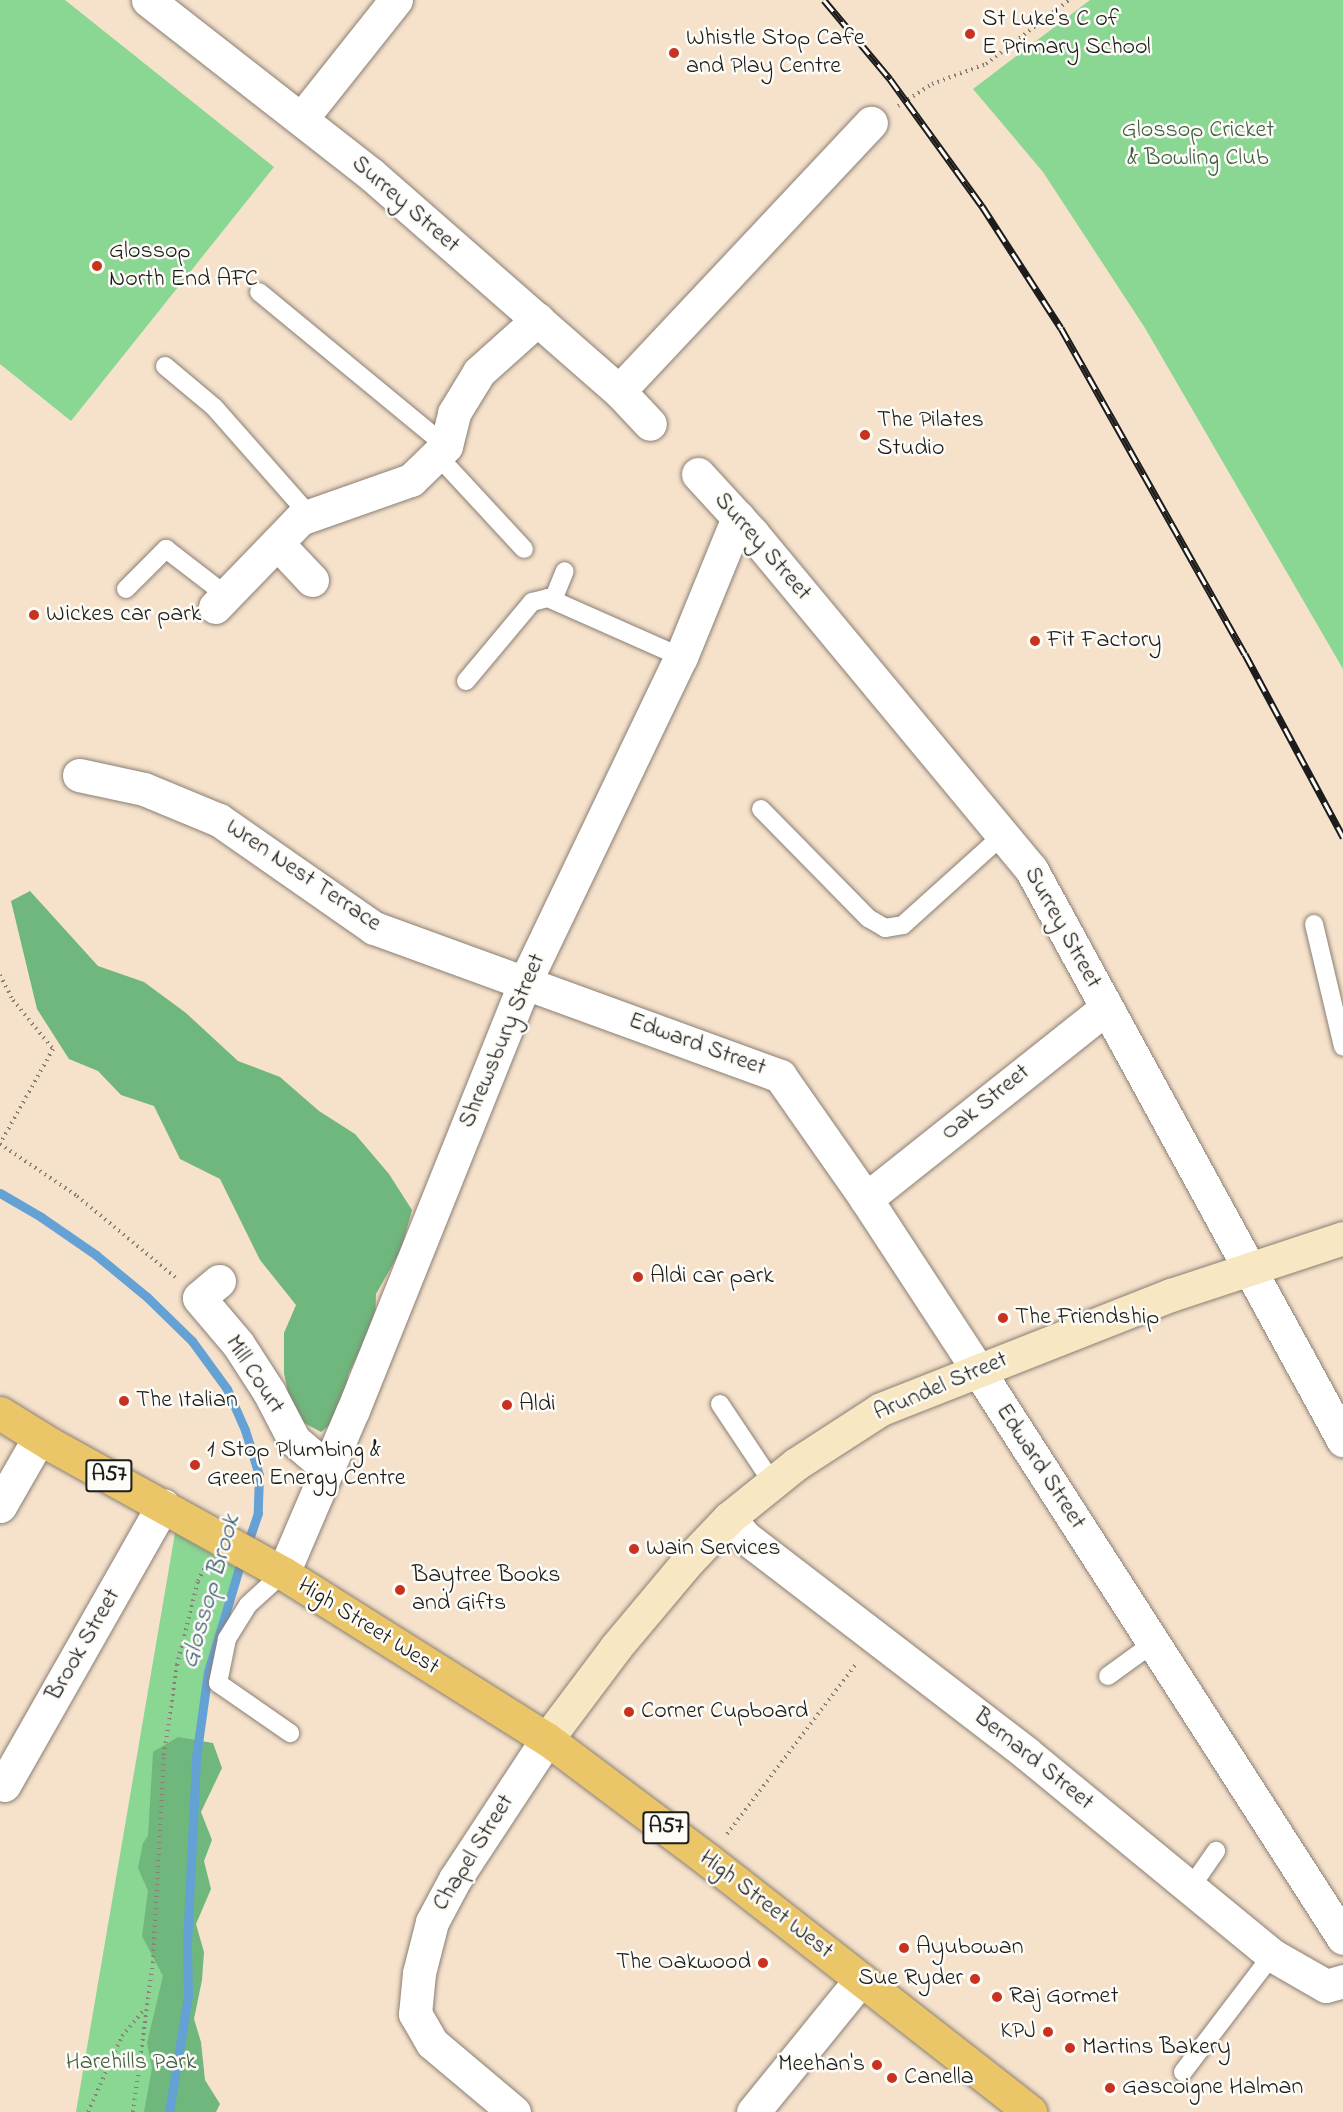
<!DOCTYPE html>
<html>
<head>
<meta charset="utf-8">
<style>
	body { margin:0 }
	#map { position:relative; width:1343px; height:2112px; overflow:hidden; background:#f6e2cb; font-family:"Indie Flower",sans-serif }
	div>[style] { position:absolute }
	.green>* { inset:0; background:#8ad693 }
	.forest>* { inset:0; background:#6fb77d }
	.stream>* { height:9px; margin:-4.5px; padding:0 4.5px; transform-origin:4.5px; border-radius:4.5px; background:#64a1d5 }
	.path>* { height:4px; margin-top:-2px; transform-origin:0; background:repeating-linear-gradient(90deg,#897f74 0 1.5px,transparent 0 6px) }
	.roads { filter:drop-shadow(0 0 2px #897f74) drop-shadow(0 0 2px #897f74) }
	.lane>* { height:18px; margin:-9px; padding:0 9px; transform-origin:9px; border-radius:9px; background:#fff }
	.street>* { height:33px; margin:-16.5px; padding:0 16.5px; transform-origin:16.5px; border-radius:16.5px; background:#fff }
	.secondary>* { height:33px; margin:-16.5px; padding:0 16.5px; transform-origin:16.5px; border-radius:16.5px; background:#f7e8c3 }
	.primary>* { height:33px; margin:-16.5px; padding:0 16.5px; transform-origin:16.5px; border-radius:16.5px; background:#ebc669 }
	.rail>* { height:7px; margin-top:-3.5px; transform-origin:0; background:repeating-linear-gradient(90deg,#fdfcf7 0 14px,#1c1c1c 0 28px); box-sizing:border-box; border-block:2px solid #1c1c1c }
	.dots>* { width:16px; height:16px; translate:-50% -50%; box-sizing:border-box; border:3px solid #fdfcf7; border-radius:50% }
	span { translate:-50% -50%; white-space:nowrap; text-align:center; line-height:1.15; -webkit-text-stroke:5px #fdfcf7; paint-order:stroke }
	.shield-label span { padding:2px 4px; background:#fdfcf7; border:2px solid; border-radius:4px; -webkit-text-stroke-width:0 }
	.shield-label { font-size:22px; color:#1c1c1c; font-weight:700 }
	.poi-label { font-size:24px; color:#1c1c1c }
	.left { translate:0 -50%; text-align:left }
	.right { translate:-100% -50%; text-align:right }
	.park-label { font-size:24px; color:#425d46 }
	.street-label { font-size:24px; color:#1c1c1c }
	.water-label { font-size:26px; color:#405e78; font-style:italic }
</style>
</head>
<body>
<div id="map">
	<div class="green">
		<i style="clip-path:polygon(0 0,65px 0,274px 167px,71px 421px,0 364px)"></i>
		<i style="clip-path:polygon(1090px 0,1343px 0,1343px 669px,1145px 328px,1043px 172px,973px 89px)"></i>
		<i style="clip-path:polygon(175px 1533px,238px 1569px,208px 1672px,196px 1758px,169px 2112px,76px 2112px)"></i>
	</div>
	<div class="forest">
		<i style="clip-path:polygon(30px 891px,98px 966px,144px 982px,186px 1013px,238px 1061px,280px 1077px,319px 1111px,355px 1134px,389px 1174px,412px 1210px,401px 1250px,376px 1294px,375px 1320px,348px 1375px,343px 1414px,321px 1432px,293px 1417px,284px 1373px,284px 1333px,296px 1305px,260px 1260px,220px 1179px,180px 1159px,154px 1106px,121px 1095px,98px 1071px,69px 1059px,37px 1009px,11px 901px)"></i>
		<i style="clip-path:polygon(178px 1737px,213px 1743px,222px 1768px,201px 1812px,212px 1840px,204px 1861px,211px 1889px,196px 1924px,204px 1952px,202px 1980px,194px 2019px,201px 2042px,205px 2080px,220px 2104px,216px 2112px,144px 2112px,152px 2068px,147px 2043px,163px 1976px,142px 1936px,148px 1891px,138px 1868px,143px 1843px,148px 1836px,153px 1752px)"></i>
	</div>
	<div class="stream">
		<i style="left:0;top:1193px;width:48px;rotate:30.3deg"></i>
		<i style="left:41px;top:1217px;width:67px;rotate:34.6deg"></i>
		<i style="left:96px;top:1255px;width:66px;rotate:39.5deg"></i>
		<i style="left:147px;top:1297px;width:63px;rotate:44.4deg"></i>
		<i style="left:192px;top:1341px;width:59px;rotate:53.9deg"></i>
		<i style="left:227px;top:1389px;width:45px;rotate:66.3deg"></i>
		<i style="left:245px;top:1430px;width:47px;rotate:72.7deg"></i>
		<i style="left:259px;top:1475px;width:38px;rotate:92deg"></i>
		<i style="left:258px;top:1513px;width:34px;rotate:109deg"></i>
		<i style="left:169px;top:2112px;width:118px;rotate:-80.7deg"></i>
		<i style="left:188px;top:1996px;width:52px;rotate:-91.1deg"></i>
		<i style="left:187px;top:1944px;width:186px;rotate:-87.2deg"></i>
		<i style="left:196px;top:1758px;width:87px;rotate:-82.1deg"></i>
		<i style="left:208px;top:1672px;width:119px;rotate:-73.4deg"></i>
	</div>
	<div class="path">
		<i style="left:898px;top:106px;width:40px;rotate:-32.9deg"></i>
		<i style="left:932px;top:84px;width:58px;rotate:-20.3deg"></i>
		<i style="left:986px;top:64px;width:105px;rotate:-37.6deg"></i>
		<i style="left:0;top:975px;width:28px;rotate:63deg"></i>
		<i style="left:13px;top:1000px;width:63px;rotate:50.8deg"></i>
		<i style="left:53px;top:1049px;width:109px;rotate:119.2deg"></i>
		<i style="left:0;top:1144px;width:93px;rotate:34deg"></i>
		<i style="left:77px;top:1196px;width:129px;rotate:39.6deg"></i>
		<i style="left:727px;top:1834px;width:213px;rotate:-52.8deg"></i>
		<i style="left:88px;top:2112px;width:83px;rotate:-65.9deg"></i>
		<i style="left:122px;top:2036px;width:35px;rotate:-50deg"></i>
		<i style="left:133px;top:2112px;width:150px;rotate:-82.4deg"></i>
		<i style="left:153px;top:1963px;width:208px;rotate:-87deg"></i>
		<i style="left:164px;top:1755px;width:91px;rotate:-81.8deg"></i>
		<i style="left:177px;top:1665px;width:87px;rotate:-76deg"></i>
		<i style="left:198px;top:1581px;width:16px;rotate:-63deg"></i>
	</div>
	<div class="roads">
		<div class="lane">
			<i style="left:259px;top:292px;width:242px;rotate:39.5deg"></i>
			<i style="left:165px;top:366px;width:64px;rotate:39.9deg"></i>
			<i style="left:214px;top:407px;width:145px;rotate:48.6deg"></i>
			<i style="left:437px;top:455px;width:128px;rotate:47.2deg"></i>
			<i style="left:126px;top:589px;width:57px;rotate:-45deg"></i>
			<i style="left:166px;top:549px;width:76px;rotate:37.5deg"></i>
			<i style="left:553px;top:600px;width:31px;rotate:-68deg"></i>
			<i style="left:466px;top:681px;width:103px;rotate:-50.1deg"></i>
			<i style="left:532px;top:602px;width:16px;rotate:-14deg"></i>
			<i style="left:548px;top:598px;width:145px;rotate:23.9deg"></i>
			<i style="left:761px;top:809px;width:153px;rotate:45.5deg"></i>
			<i style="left:868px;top:918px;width:20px;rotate:30deg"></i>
			<i style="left:885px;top:928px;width:18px;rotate:-9deg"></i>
			<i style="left:903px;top:925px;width:135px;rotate:-42deg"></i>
			<i style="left:1314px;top:924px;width:126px;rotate:76.7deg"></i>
			<i style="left:720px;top:1404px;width:94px;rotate:56.3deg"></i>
			<i style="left:283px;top:1573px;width:47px;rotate:137.6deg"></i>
			<i style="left:248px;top:1605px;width:40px;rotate:122deg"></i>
			<i style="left:227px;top:1639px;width:45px;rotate:101.6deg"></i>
			<i style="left:218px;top:1683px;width:88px;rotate:34.8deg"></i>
			<i style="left:1108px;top:1676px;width:54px;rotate:-36deg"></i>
			<i style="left:1191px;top:1887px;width:44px;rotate:-55.2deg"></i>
			<i style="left:1183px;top:2072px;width:147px;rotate:-52.7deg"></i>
		</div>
		<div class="street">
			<i style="left:148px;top:0;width:284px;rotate:38deg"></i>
			<i style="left:372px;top:175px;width:328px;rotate:41.2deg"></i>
			<i style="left:619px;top:391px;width:45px;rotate:46.8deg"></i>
			<i style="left:302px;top:118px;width:151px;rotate:-51.5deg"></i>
			<i style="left:619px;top:391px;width:368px;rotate:-46.8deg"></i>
			<i style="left:698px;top:474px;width:80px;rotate:47.5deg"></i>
			<i style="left:752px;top:533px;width:437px;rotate:50.3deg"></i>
			<i style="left:1031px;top:869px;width:651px;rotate:61.35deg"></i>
			<i style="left:277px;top:543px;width:51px;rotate:46.6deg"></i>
			<i style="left:215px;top:607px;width:122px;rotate:-46deg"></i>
			<i style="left:300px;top:519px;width:118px;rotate:-19.4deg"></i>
			<i style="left:411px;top:480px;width:49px;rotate:-44.2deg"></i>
			<i style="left:446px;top:446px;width:34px;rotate:-76deg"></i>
			<i style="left:454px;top:413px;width:48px;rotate:-58.6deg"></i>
			<i style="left:479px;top:372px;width:79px;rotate:-41.9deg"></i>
			<i style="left:79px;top:775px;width:66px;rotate:12.2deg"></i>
			<i style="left:144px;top:789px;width:81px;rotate:22.5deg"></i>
			<i style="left:219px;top:820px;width:189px;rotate:34.9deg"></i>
			<i style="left:374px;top:928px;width:432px;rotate:20deg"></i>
			<i style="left:780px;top:1076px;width:150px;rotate:55deg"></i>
			<i style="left:866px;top:1199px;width:204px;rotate:56.8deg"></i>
			<i style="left:978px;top:1370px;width:675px;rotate:57.27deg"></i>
			<i style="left:866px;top:1199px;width:307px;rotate:-38.5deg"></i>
			<i style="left:219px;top:1281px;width:26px;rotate:140deg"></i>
			<i style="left:199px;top:1298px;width:60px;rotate:49.7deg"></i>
			<i style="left:238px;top:1344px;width:57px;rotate:57.1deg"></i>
			<i style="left:269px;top:1392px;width:54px;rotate:62.5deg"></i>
			<i style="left:294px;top:1440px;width:45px;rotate:40.5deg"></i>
			<i style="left:0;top:1506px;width:78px;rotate:-60.2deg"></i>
			<i style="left:729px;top:1518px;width:26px;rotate:50deg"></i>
			<i style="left:746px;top:1538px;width:353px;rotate:37.5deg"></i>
			<i style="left:1026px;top:1753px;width:318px;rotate:39.4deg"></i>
			<i style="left:1272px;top:1955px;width:62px;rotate:29.9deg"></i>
			<i style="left:1326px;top:1986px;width:18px;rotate:-16deg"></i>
			<i style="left:283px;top:1573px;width:177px;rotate:-66.8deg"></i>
			<i style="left:353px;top:1410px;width:461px;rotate:-68.1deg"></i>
			<i style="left:525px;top:982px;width:361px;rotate:-64.4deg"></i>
			<i style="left:681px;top:657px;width:151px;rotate:-67.8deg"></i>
			<i style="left:4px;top:1785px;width:322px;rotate:-60.4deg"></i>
			<i style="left:514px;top:2112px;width:107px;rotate:-139.9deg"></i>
			<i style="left:432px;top:2043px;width:34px;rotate:-120deg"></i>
			<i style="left:415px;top:2014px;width:41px;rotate:-84.4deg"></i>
			<i style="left:419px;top:1973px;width:53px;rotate:-75.7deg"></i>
			<i style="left:432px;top:1922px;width:49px;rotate:-61.9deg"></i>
			<i style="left:455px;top:1879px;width:168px;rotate:-56.7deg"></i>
			<i style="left:753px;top:2112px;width:171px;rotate:-50.9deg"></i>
		</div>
		<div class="secondary">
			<i style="left:547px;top:1739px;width:115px;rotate:-53.1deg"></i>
			<i style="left:616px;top:1647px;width:114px;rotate:-50deg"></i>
			<i style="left:689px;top:1560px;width:58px;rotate:-46.4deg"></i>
			<i style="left:729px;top:1518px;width:86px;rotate:-38.9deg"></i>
			<i style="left:796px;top:1464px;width:101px;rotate:-32.9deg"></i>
			<i style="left:881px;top:1409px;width:312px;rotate:-21.5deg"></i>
			<i style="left:1171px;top:1295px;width:181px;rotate:-18.3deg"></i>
		</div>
		<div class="primary">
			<i style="left:0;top:1413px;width:59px;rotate:31.8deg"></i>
			<i style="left:50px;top:1444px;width:266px;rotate:29deg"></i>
			<i style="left:283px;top:1573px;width:312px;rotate:32.2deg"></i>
			<i style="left:547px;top:1739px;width:201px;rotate:36.9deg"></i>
			<i style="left:708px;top:1860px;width:409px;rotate:38deg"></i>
		</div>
	</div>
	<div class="rail">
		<i style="left:824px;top:0;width:103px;rotate:50.1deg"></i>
		<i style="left:890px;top:79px;width:157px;rotate:54.1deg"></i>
		<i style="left:982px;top:206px;width:145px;rotate:57.1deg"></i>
		<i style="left:1061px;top:328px;width:374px;rotate:60.6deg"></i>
		<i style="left:1245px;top:654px;width:208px;rotate:61.8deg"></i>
	</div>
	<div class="dots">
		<i style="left:970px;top:34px;background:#c8321e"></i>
		<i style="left:674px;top:53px;background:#c8321e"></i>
		<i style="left:97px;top:266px;background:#c8321e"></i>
		<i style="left:865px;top:435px;background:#c8321e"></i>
		<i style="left:34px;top:615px;background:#c8321e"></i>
		<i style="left:1035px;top:641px;background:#c8321e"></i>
		<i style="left:638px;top:1277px;background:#c8321e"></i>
		<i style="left:1003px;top:1318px;background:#c8321e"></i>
		<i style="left:124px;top:1401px;background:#c8321e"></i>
		<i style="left:507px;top:1405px;background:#c8321e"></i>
		<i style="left:195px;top:1465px;background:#c8321e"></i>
		<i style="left:634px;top:1549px;background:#c8321e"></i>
		<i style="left:400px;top:1590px;background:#c8321e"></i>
		<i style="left:629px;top:1712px;background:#c8321e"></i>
		<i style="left:904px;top:1948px;background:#c8321e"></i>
		<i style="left:763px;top:1963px;background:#c8321e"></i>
		<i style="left:975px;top:1979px;background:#c8321e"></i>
		<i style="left:997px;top:1997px;background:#c8321e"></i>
		<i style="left:1048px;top:2032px;background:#c8321e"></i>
		<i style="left:1070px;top:2048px;background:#c8321e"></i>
		<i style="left:877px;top:2065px;background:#c8321e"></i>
		<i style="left:892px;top:2078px;background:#c8321e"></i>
		<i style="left:1110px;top:2088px;background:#c8321e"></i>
	</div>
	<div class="shield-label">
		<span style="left:109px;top:1476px">A57</span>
		<span style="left:666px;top:1828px">A57</span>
	</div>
	<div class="poi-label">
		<span class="left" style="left:982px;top:34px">St Luke's C of<br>E Primary School</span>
		<span class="left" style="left:686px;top:53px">Whistle Stop Cafe<br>and Play Centre</span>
		<span class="left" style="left:109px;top:266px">Glossop<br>North End AFC</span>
		<span class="left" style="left:877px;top:435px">The Pilates<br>Studio</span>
		<span class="left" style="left:46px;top:615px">Wickes car park</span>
		<span class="left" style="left:1047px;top:641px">Fit Factory</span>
		<span class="left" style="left:650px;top:1277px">Aldi car park</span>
		<span class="left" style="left:1015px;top:1318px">The Friendship</span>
		<span class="left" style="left:136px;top:1401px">The Italian</span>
		<span class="left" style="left:519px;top:1405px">Aldi</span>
		<span class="left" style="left:207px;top:1465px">1 Stop Plumbing &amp;<br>Green Energy Centre</span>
		<span class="left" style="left:646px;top:1549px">Wain Services</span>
		<span class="left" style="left:412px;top:1590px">Baytree Books<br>and Gifts</span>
		<span class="left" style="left:641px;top:1712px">Corner Cupboard</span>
		<span class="left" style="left:916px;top:1948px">Ayubowan</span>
		<span class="right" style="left:751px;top:1963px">The Oakwood</span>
		<span class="right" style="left:963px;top:1979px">Sue Ryder</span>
		<span class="left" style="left:1009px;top:1997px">Raj Gormet</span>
		<span class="right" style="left:1036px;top:2032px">KPJ</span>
		<span class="left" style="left:1082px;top:2048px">Martins Bakery</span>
		<span class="right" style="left:865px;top:2065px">Meehan's</span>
		<span class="left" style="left:904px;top:2078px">Canella</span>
		<span class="left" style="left:1122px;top:2088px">Gascoigne Halman</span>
	</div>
	<div class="park-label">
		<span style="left:1198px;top:145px">Glossop Cricket<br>&amp; Bowling Club</span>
		<span style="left:131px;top:2063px">Harehills Park</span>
	</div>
	<div class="street-label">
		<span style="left:405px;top:205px;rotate:41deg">Surrey Street</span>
		<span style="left:762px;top:547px;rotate:49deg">Surrey Street</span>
		<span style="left:303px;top:876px;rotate:34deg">Wren Nest Terrace</span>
		<span style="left:1062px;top:928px;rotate:61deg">Surrey Street</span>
		<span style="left:503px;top:1041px;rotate:-67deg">Shrewsbury Street</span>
		<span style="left:697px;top:1045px;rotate:20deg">Edward Street</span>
		<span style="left:986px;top:1103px;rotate:-39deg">Oak Street</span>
		<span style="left:254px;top:1375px;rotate:57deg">Mill Court</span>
		<span style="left:941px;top:1387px;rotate:-23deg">Arundel Street</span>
		<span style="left:1040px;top:1467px;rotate:57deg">Edward Street</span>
		<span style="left:368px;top:1627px;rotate:32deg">High Street West</span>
		<span style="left:84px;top:1645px;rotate:-60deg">Brook Street</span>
		<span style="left:1033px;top:1760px;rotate:39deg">Bernard Street</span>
		<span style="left:474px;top:1853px;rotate:-58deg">Chapel Street</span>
		<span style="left:766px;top:1905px;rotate:38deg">High Street West</span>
	</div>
	<div class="water-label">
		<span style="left:212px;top:1592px;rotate:-74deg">Glossop Brook</span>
	</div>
</div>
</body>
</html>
